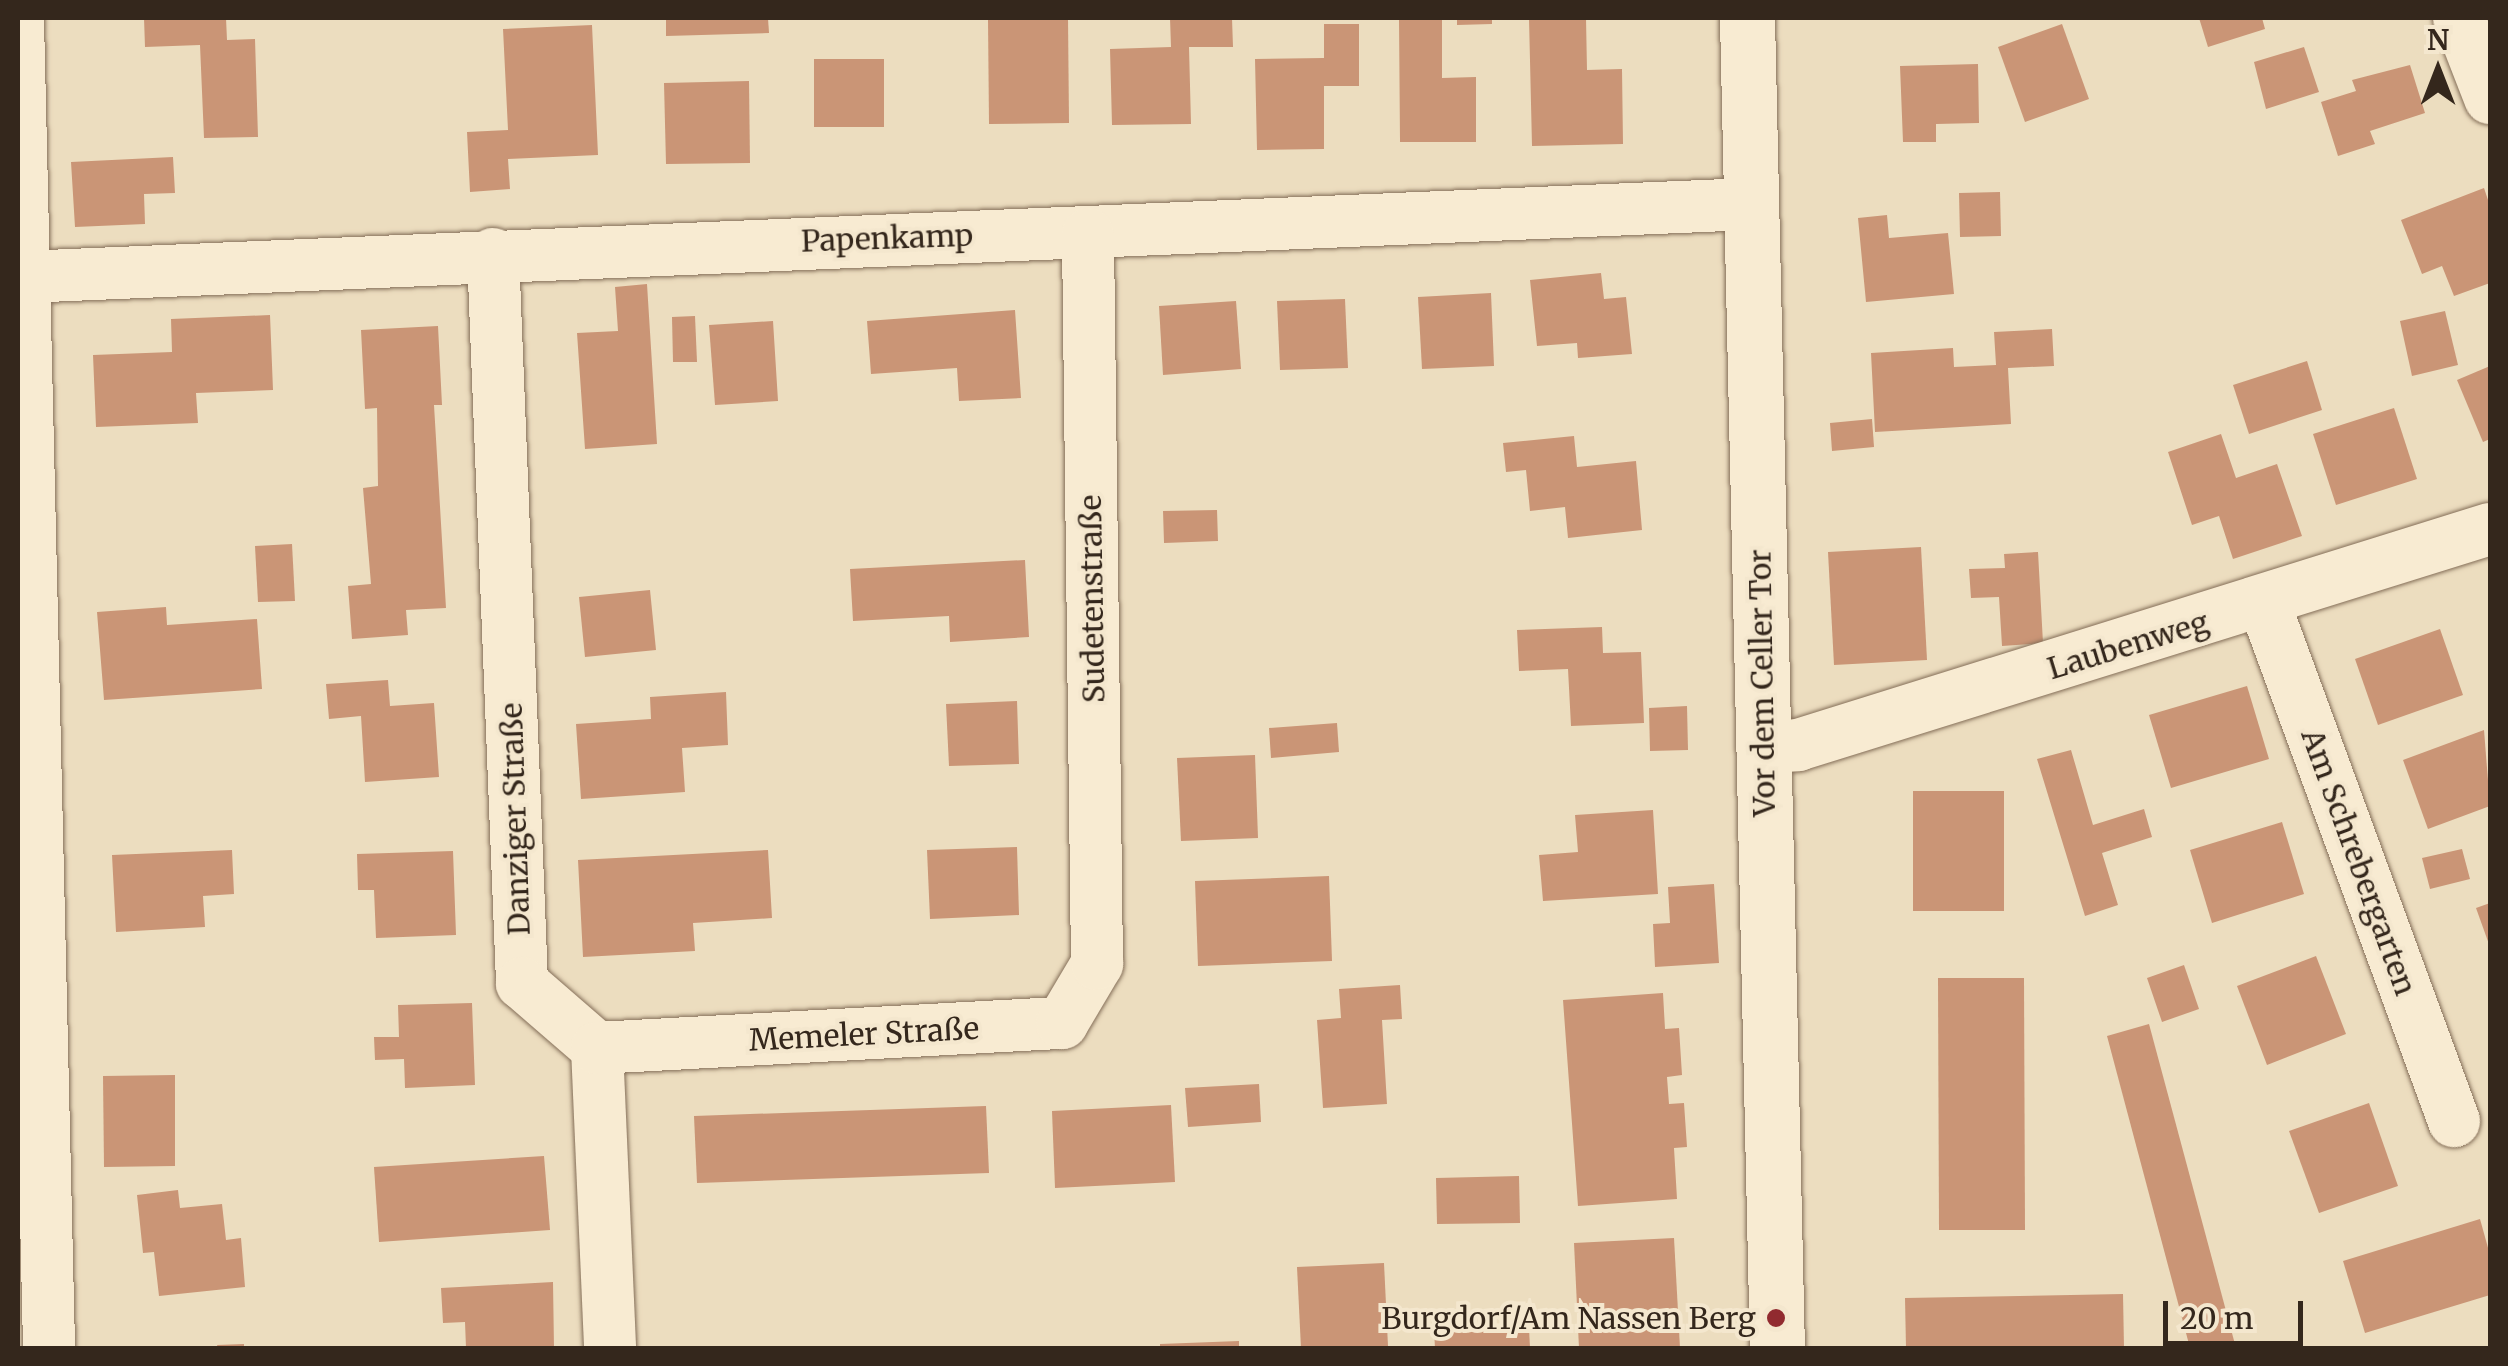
<!DOCTYPE html>
<html>
<head>
<meta charset="utf-8">
<style>
	body { margin:0 }
	#map { position:relative; width:2508px; height:1366px; overflow:hidden; background:#ecddbf; font-family:Merriweather,serif }
	div>[style] { position:absolute }
	.building>* { inset:0; background:#ca9576 }
	.roads { filter:drop-shadow(0 0 2px #846e58) drop-shadow(0 0 2px #846e58) }
	.minor>* { height:52px; margin:-26px; padding:0 26px; transform-origin:26px; border-radius:26px; background:#f8ebd2 }
	.tertiary>* { height:55px; margin:-27.5px; padding:0 27.5px; transform-origin:27.5px; border-radius:27.5px; background:#f8ebd2 }
	.dots>* { width:28px; height:28px; translate:-50% -50%; box-sizing:border-box; border:5px solid #f4e7ce; border-radius:50% }
	span { translate:-50% -50%; white-space:nowrap; text-align:center; line-height:1.15; -webkit-text-stroke:8px #f4e7ce; paint-order:stroke }
	.street-label { font-size:30px; color:#34271c }
	.poi-label { font-size:30px; color:#34271c }
	.right { translate:-100% -50%; text-align:right }
	.frame { position:absolute; inset:0; border:20px solid #34271c; pointer-events:none }
	.north { position:absolute; left:2388px; top:20px; width:100px; height:100px; -webkit-text-stroke:8px #f4e7ce; paint-order:stroke; rotate:0deg; font-size:28px; font-weight:700; line-height:40px; text-align:center; color:#34271c }
	.north::after { content:''; display:block; margin:auto; width:35px; height:45px; background:#34271c; clip-path:polygon(50% 0,100% 100%,50% 72%,0 100%) }
	.scale { position:absolute; left:2163px; top:1301px; width:140px; height:45px; box-sizing:border-box; border:5px solid #34271c; border-top:0; padding-left:12px; font-size:30px; line-height:35px; white-space:nowrap; color:#34271c; -webkit-text-stroke:8px #f4e7ce; paint-order:stroke }
</style>
</head>
<body>
<div id="map">
	<div class="building">
		<i style="clip-path:polygon(144px 18px,226px 18px,227px 40px,255px 39px,258px 137px,204px 138px,200px 45px,145px 47px)"></i>
		<i style="clip-path:polygon(666px 18px,768px 18px,769px 33px,666px 36px)"></i>
		<i style="clip-path:polygon(1068px 18px,1069px 123px,989px 124px,988px 19px)"></i>
		<i style="clip-path:polygon(1170px 18px,1232px 18px,1233px 47px,1189px 47px,1191px 124px,1112px 125px,1110px 49px,1171px 47px)"></i>
		<i style="clip-path:polygon(1442px 18px,1442px 78px,1476px 77px,1476px 142px,1400px 142px,1399px 19px)"></i>
		<i style="clip-path:polygon(1457px 18px,1492px 18px,1492px 24px,1457px 25px)"></i>
		<i style="clip-path:polygon(1529px 18px,1586px 18px,1587px 70px,1622px 69px,1623px 144px,1532px 146px)"></i>
		<i style="clip-path:polygon(2199px 18px,2262px 18px,2265px 29px,2208px 47px)"></i>
		<i style="clip-path:polygon(1324px 24px,1359px 24px,1359px 86px,1324px 86px,1324px 149px,1257px 150px,1255px 59px,1324px 58px)"></i>
		<i style="clip-path:polygon(2062px 24px,2089px 99px,2025px 122px,1998px 47px)"></i>
		<i style="clip-path:polygon(592px 25px,598px 155px,508px 159px,510px 189px,470px 192px,467px 132px,508px 130px,503px 29px)"></i>
		<i style="clip-path:polygon(2304px 47px,2319px 92px,2266px 109px,2254px 62px)"></i>
		<i style="clip-path:polygon(814px 59px,884px 59px,884px 127px,814px 127px)"></i>
		<i style="clip-path:polygon(1978px 64px,1979px 123px,1936px 124px,1936px 142px,1903px 142px,1900px 66px)"></i>
		<i style="clip-path:polygon(2410px 65px,2425px 113px,2370px 131px,2375px 144px,2338px 156px,2321px 102px,2356px 91px,2352px 80px)"></i>
		<i style="clip-path:polygon(749px 81px,750px 163px,666px 164px,664px 83px)"></i>
		<i style="clip-path:polygon(173px 157px,175px 193px,144px 194px,145px 224px,75px 227px,71px 162px)"></i>
		<i style="clip-path:polygon(2484px 188px,2490px 206px,2490px 283px,2454px 296px,2442px 266px,2422px 274px,2401px 220px)"></i>
		<i style="clip-path:polygon(2000px 192px,2001px 236px,1960px 237px,1959px 193px)"></i>
		<i style="clip-path:polygon(1887px 215px,1889px 238px,1948px 233px,1954px 294px,1866px 302px,1858px 218px)"></i>
		<i style="clip-path:polygon(1601px 273px,1604px 299px,1626px 297px,1632px 354px,1578px 358px,1577px 343px,1537px 346px,1530px 280px)"></i>
		<i style="clip-path:polygon(647px 284px,657px 444px,585px 449px,577px 333px,618px 331px,615px 287px)"></i>
		<i style="clip-path:polygon(1491px 293px,1494px 366px,1422px 369px,1418px 297px)"></i>
		<i style="clip-path:polygon(1345px 299px,1348px 368px,1280px 370px,1277px 301px)"></i>
		<i style="clip-path:polygon(1236px 301px,1241px 369px,1163px 375px,1159px 306px)"></i>
		<i style="clip-path:polygon(1015px 310px,1021px 398px,959px 401px,957px 368px,871px 374px,867px 321px)"></i>
		<i style="clip-path:polygon(2445px 311px,2458px 365px,2412px 376px,2400px 321px)"></i>
		<i style="clip-path:polygon(270px 315px,273px 390px,196px 393px,198px 423px,96px 427px,93px 355px,172px 352px,171px 319px)"></i>
		<i style="clip-path:polygon(695px 316px,697px 362px,673px 362px,672px 317px)"></i>
		<i style="clip-path:polygon(773px 321px,778px 401px,715px 405px,709px 325px)"></i>
		<i style="clip-path:polygon(438px 326px,442px 405px,434px 405px,446px 608px,406px 610px,408px 635px,352px 639px,348px 586px,371px 584px,363px 488px,378px 486px,377px 408px,365px 409px,361px 330px)"></i>
		<i style="clip-path:polygon(2052px 329px,2054px 366px,2008px 368px,2011px 424px,1875px 432px,1871px 353px,1953px 348px,1954px 367px,1996px 365px,1994px 332px)"></i>
		<i style="clip-path:polygon(2307px 361px,2322px 410px,2249px 434px,2233px 385px)"></i>
		<i style="clip-path:polygon(2490px 366px,2490px 439px,2483px 442px,2457px 380px)"></i>
		<i style="clip-path:polygon(2394px 408px,2417px 479px,2336px 505px,2313px 434px)"></i>
		<i style="clip-path:polygon(1872px 419px,1874px 447px,1832px 451px,1830px 423px)"></i>
		<i style="clip-path:polygon(2221px 434px,2236px 478px,2277px 464px,2302px 536px,2233px 559px,2219px 516px,2192px 525px,2168px 452px)"></i>
		<i style="clip-path:polygon(1574px 436px,1577px 467px,1636px 461px,1642px 530px,1568px 538px,1565px 507px,1530px 511px,1526px 470px,1506px 472px,1503px 443px)"></i>
		<i style="clip-path:polygon(1217px 510px,1218px 541px,1164px 543px,1163px 511px)"></i>
		<i style="clip-path:polygon(292px 544px,295px 601px,258px 602px,255px 546px)"></i>
		<i style="clip-path:polygon(1921px 547px,1927px 660px,1834px 665px,1828px 552px)"></i>
		<i style="clip-path:polygon(2038px 552px,2043px 643px,2002px 646px,1999px 597px,1971px 598px,1969px 569px,2005px 568px,2004px 554px)"></i>
		<i style="clip-path:polygon(1025px 560px,1029px 637px,950px 642px,949px 616px,853px 621px,850px 569px)"></i>
		<i style="clip-path:polygon(650px 590px,656px 650px,585px 657px,579px 597px)"></i>
		<i style="clip-path:polygon(166px 607px,167px 625px,257px 619px,262px 689px,104px 700px,97px 612px)"></i>
		<i style="clip-path:polygon(1602px 627px,1603px 653px,1641px 652px,1644px 723px,1571px 726px,1568px 669px,1519px 671px,1517px 630px)"></i>
		<i style="clip-path:polygon(2440px 629px,2463px 695px,2378px 725px,2355px 659px)"></i>
		<i style="clip-path:polygon(388px 680px,390px 706px,434px 703px,439px 777px,365px 782px,361px 716px,329px 719px,326px 684px)"></i>
		<i style="clip-path:polygon(2247px 686px,2269px 759px,2171px 788px,2149px 715px)"></i>
		<i style="clip-path:polygon(726px 692px,728px 745px,682px 748px,685px 792px,581px 799px,576px 724px,651px 719px,650px 697px)"></i>
		<i style="clip-path:polygon(1017px 701px,1019px 764px,949px 766px,946px 704px)"></i>
		<i style="clip-path:polygon(1687px 706px,1688px 750px,1650px 751px,1649px 708px)"></i>
		<i style="clip-path:polygon(1337px 723px,1339px 752px,1271px 758px,1269px 728px)"></i>
		<i style="clip-path:polygon(2484px 730px,2490px 806px,2428px 829px,2403px 760px)"></i>
		<i style="clip-path:polygon(2071px 750px,2093px 825px,2144px 809px,2152px 837px,2102px 853px,2118px 905px,2085px 916px,2037px 759px)"></i>
		<i style="clip-path:polygon(1255px 755px,1258px 838px,1181px 841px,1177px 758px)"></i>
		<i style="clip-path:polygon(1913px 791px,2004px 791px,2004px 911px,1913px 911px)"></i>
		<i style="clip-path:polygon(1653px 810px,1658px 894px,1543px 901px,1539px 855px,1578px 852px,1575px 815px)"></i>
		<i style="clip-path:polygon(2282px 822px,2304px 894px,2212px 923px,2190px 850px)"></i>
		<i style="clip-path:polygon(1017px 847px,1019px 915px,930px 919px,927px 850px)"></i>
		<i style="clip-path:polygon(2462px 849px,2470px 879px,2430px 889px,2422px 858px)"></i>
		<i style="clip-path:polygon(232px 850px,234px 894px,203px 896px,205px 927px,116px 932px,112px 855px)"></i>
		<i style="clip-path:polygon(768px 850px,772px 918px,693px 923px,695px 951px,583px 957px,578px 860px)"></i>
		<i style="clip-path:polygon(453px 851px,456px 935px,376px 938px,374px 890px,358px 890px,357px 854px)"></i>
		<i style="clip-path:polygon(1329px 876px,1332px 961px,1198px 966px,1195px 881px)"></i>
		<i style="clip-path:polygon(1714px 884px,1719px 963px,1655px 967px,1653px 924px,1670px 923px,1668px 887px)"></i>
		<i style="clip-path:polygon(2490px 903px,2490px 947px,2476px 908px)"></i>
		<i style="clip-path:polygon(2316px 956px,2346px 1034px,2267px 1065px,2237px 986px)"></i>
		<i style="clip-path:polygon(2184px 965px,2199px 1009px,2162px 1022px,2147px 978px)"></i>
		<i style="clip-path:polygon(1938px 978px,2024px 978px,2025px 1230px,1939px 1230px)"></i>
		<i style="clip-path:polygon(1400px 985px,1402px 1019px,1382px 1020px,1387px 1104px,1323px 1108px,1317px 1020px,1341px 1018px,1339px 989px)"></i>
		<i style="clip-path:polygon(1663px 993px,1665px 1029px,1679px 1028px,1682px 1075px,1667px 1077px,1669px 1104px,1684px 1103px,1687px 1147px,1674px 1148px,1677px 1199px,1578px 1206px,1563px 1000px)"></i>
		<i style="clip-path:polygon(472px 1003px,475px 1085px,405px 1088px,404px 1059px,375px 1060px,374px 1037px,399px 1037px,398px 1005px)"></i>
		<i style="clip-path:polygon(2149px 1024px,2236px 1348px,2190px 1348px,2107px 1036px)"></i>
		<i style="clip-path:polygon(175px 1075px,175px 1166px,104px 1167px,103px 1076px)"></i>
		<i style="clip-path:polygon(1259px 1084px,1261px 1122px,1188px 1127px,1185px 1088px)"></i>
		<i style="clip-path:polygon(2369px 1103px,2398px 1186px,2319px 1213px,2289px 1131px)"></i>
		<i style="clip-path:polygon(1171px 1105px,1175px 1182px,1055px 1188px,1052px 1111px)"></i>
		<i style="clip-path:polygon(986px 1106px,989px 1173px,697px 1183px,694px 1116px)"></i>
		<i style="clip-path:polygon(544px 1156px,550px 1230px,379px 1242px,374px 1167px)"></i>
		<i style="clip-path:polygon(1519px 1176px,1520px 1223px,1437px 1224px,1436px 1178px)"></i>
		<i style="clip-path:polygon(178px 1190px,180px 1208px,222px 1204px,226px 1240px,241px 1238px,245px 1287px,159px 1296px,154px 1252px,143px 1253px,137px 1195px)"></i>
		<i style="clip-path:polygon(2480px 1219px,2490px 1255px,2490px 1295px,2365px 1333px,2343px 1261px)"></i>
		<i style="clip-path:polygon(1674px 1238px,1680px 1348px,1579px 1348px,1574px 1243px)"></i>
		<i style="clip-path:polygon(1384px 1263px,1388px 1346px,1301px 1348px,1297px 1267px)"></i>
		<i style="clip-path:polygon(553px 1282px,554px 1348px,466px 1348px,465px 1322px,443px 1323px,441px 1288px)"></i>
		<i style="clip-path:polygon(2123px 1294px,2124px 1348px,1906px 1348px,1905px 1298px)"></i>
		<i style="clip-path:polygon(1529px 1328px,1530px 1348px,1435px 1348px,1434px 1330px)"></i>
		<i style="clip-path:polygon(1239px 1341px,1239px 1348px,1160px 1348px,1160px 1344px)"></i>
		<i style="clip-path:polygon(244px 1344px,244px 1348px,218px 1348px,217px 1345px)"></i>
	</div>
	<div class="roads">
		<div class="minor">
			<i style="left:2459px;top:18px;width:86px;rotate:68.8deg"></i>
			<i style="left:18px;top:20px;width:1328px;rotate:88.66deg"></i>
			<i style="left:493px;top:254px;width:730px;rotate:87.72deg"></i>
			<i style="left:522px;top:983px;width:99px;rotate:40.9deg"></i>
			<i style="left:597px;top:1048px;width:300px;rotate:87.5deg"></i>
			<i style="left:23px;top:277px;width:1730px;rotate:-2.42deg"></i>
			<i style="left:2264px;top:603px;width:552px;rotate:69.86deg"></i>
			<i style="left:1763px;top:747px;width:35px;rotate:-3deg"></i>
			<i style="left:1798px;top:745px;width:725px;rotate:-17.34deg"></i>
			<i style="left:597px;top:1048px;width:466px;rotate:-3.1deg"></i>
			<i style="left:1062px;top:1023px;width:69px;rotate:-59.3deg"></i>
			<i style="left:1097px;top:964px;width:730px;rotate:-90.71deg"></i>
		</div>
		<div class="tertiary">
			<i style="left:1747px;top:18px;width:1330px;rotate:88.71deg"></i>
		</div>
	</div>
	<div class="dots">
		<i style="left:1776px;top:1318px;background:#912a2f"></i>
	</div>
	<div class="street-label">
		<span style="left:887px;top:238px;rotate:-2deg">Papenkamp</span>
		<span style="left:1092px;top:599px;rotate:-91deg">Sudetenstraße</span>
		<span style="left:2128px;top:645px;rotate:-17deg">Laubenweg</span>
		<span style="left:1762px;top:683px;rotate:-91deg">Vor dem Celler Tor</span>
		<span style="left:515px;top:819px;rotate:-92deg">Danziger Straße</span>
		<span style="left:2359px;top:862px;rotate:70deg">Am Schrebergarten</span>
		<span style="left:864px;top:1034px;rotate:-3deg">Memeler Straße</span>
	</div>
	<div class="poi-label">
		<span class="right" style="left:1756px;top:1318px">Burgdorf/Am Nassen Berg</span>
	</div>
	<div class="frame"></div>
	<div class="north">N</div>
	<div class="scale">20 m</div>
</div>
</body>
</html>
